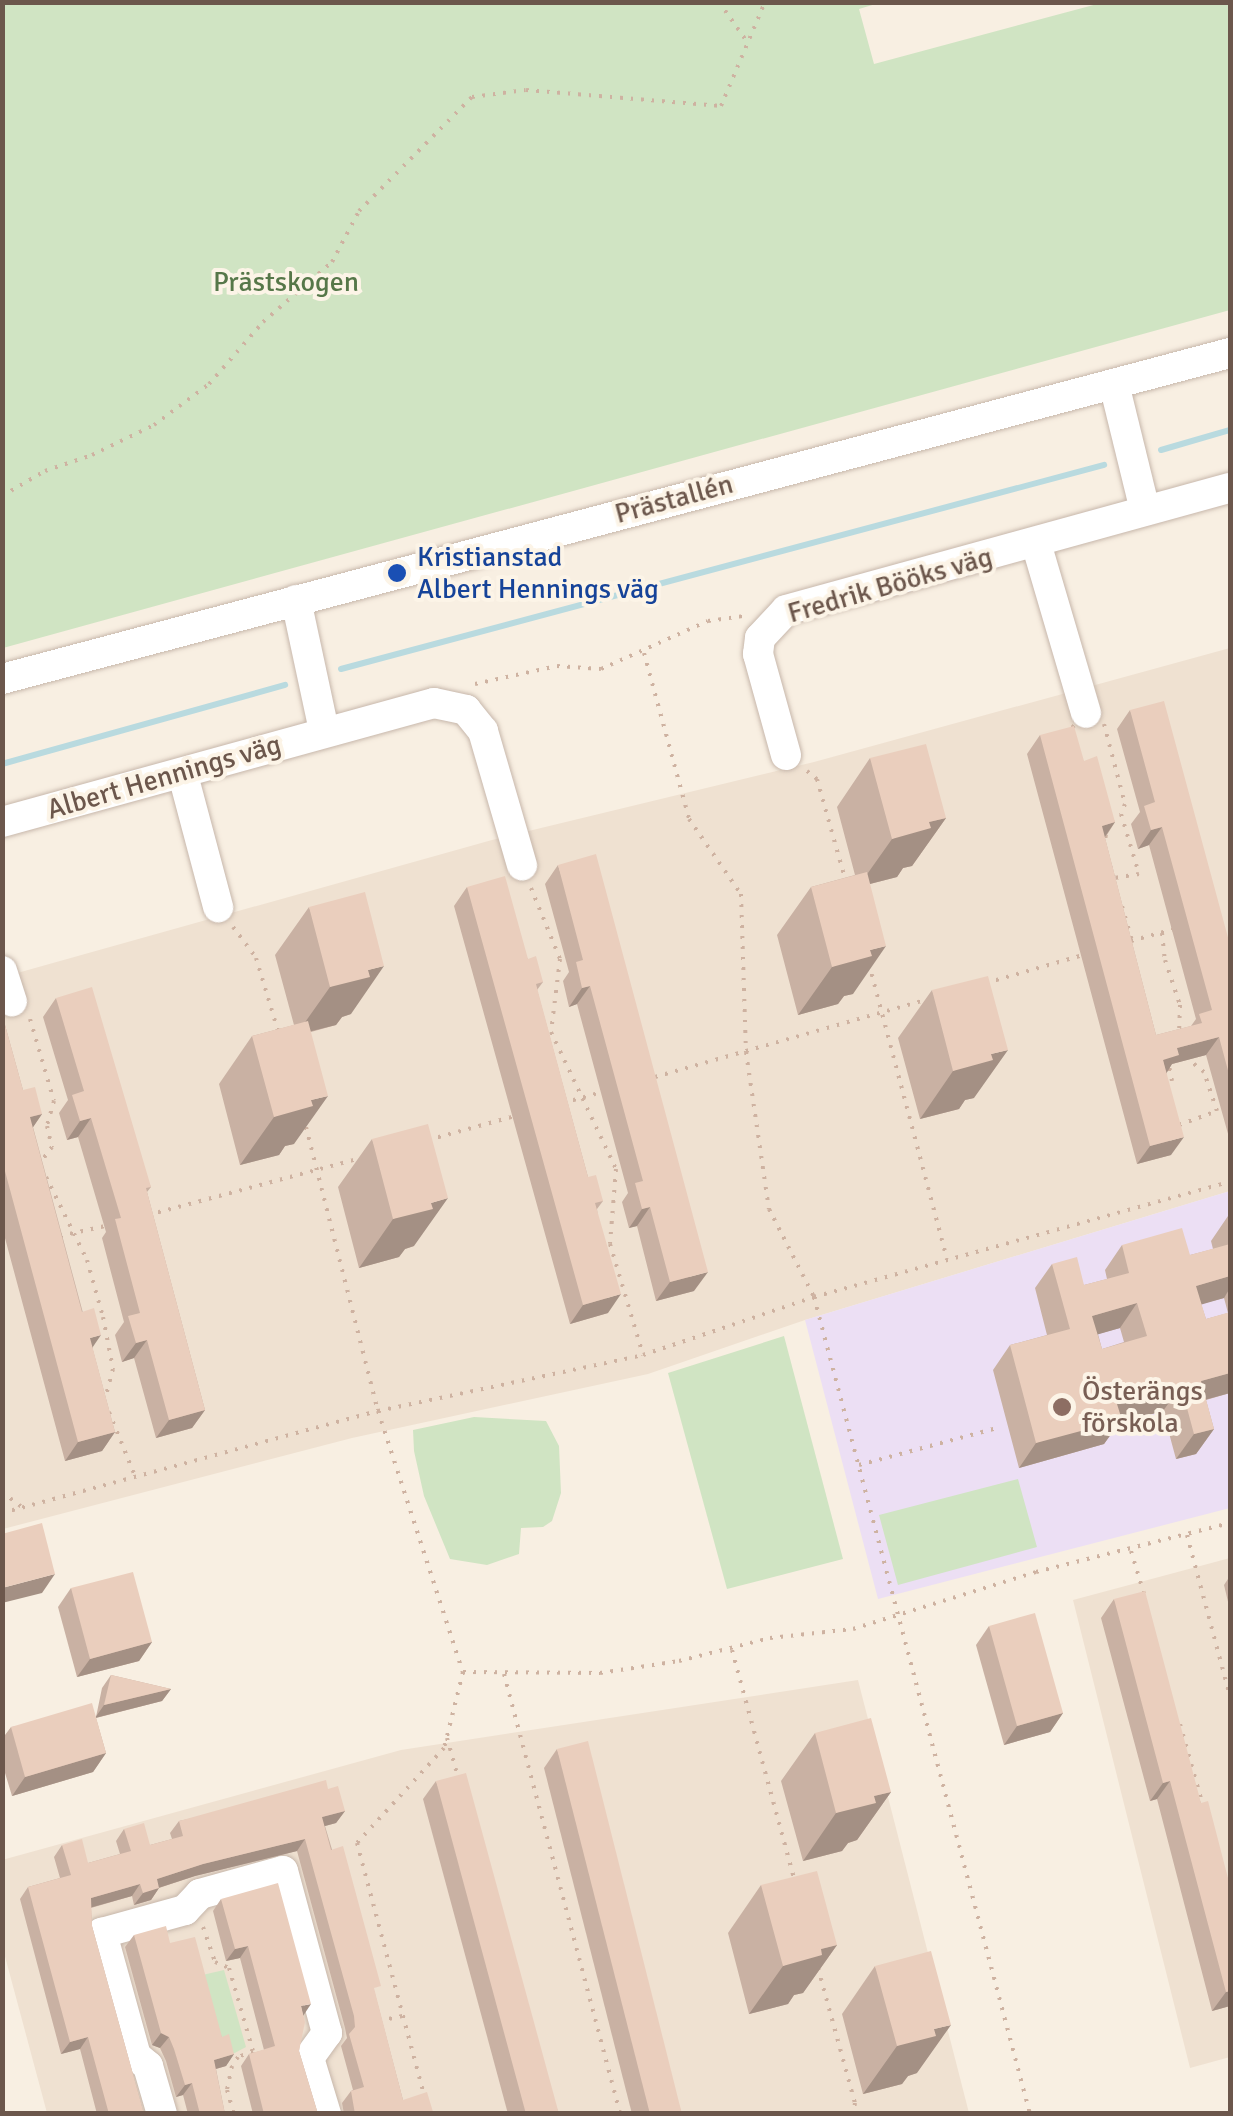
<!DOCTYPE html>
<html>
<head>
<meta charset="utf-8">
<style>
	body { margin:0 }
	#map { position:relative; width:1233px; height:2116px; overflow:hidden; background:#f8efe2; font-family:Signika,sans-serif }
	div>[style] { position:absolute }
	.residential>* { inset:0; background:#efe1d1 }
	.education>* { inset:0; background:#ecdff4 }
	.green>* { inset:0; background:#d0e4c3 }
	.stream>* { height:6px; margin:-3px; padding:0 3px; transform-origin:3px; border-radius:3px; background:#b9dadf }
	.path>* { height:4px; margin-top:-2px; transform-origin:0; background:repeating-linear-gradient(90deg,#ceb2a1 0 2.5px,transparent 0 10.5px) }
	.roads { filter:drop-shadow(0 0 2px #c7b7ab) drop-shadow(0 0 2px #c7b7ab) }
	.minor>* { height:30px; margin:-15px; padding:0 15px; transform-origin:15px; border-radius:15px; background:#fff }
	.wall>* { inset:0; background:#c9b1a3 }
	.shaded-wall>* { inset:0; background:#a49084 }
	.building>* { inset:0; background:#eacebd }
	.dots>* { width:28px; height:28px; translate:-50% -50%; box-sizing:border-box; border:5px solid #fcf4e7; border-radius:50% }
	span { translate:-50% -50%; white-space:nowrap; text-align:center; line-height:1.15; -webkit-text-stroke:8px #fcf4e7; paint-order:stroke }
	.park-label { font-size:28px; color:#567749 }
	.street-label { font-size:28px; color:#6c574c }
	.transit-label { font-size:28px; color:#164399 }
	.left { translate:0 -50%; text-align:left }
	.education-label { font-size:28px; color:#785e54 }
	.frame { position:absolute; inset:0; border:5px solid #6c574c; pointer-events:none }
</style>
</head>
<body>
<div id="map">
	<div class="residential">
		<i style="clip-path:polygon(1230px 648px,1230px 1191px,805px 1320px,648px 1374px,352px 1438px,3px 1529px,3px 977px,492px 840px,814px 762px)"></i>
		<i style="clip-path:polygon(1230px 1558px,1230px 2057px,1190px 2068px,1073px 1600px)"></i>
		<i style="clip-path:polygon(858px 1680px,969px 2113px,47px 2113px,3px 1949px,2px 1860px,401px 1750px)"></i>
	</div>
	<div class="education">
		<i style="clip-path:polygon(1230px 1191px,1230px 1508px,878px 1599px,805px 1320px)"></i>
	</div>
	<div class="green">
		<i style="clip-path:polygon(3px 2px,879px 3px,859px 9px,874px 64px,1101px 3px,1230px 3px,1230px 310px,3px 648px)"></i>
		<i style="clip-path:polygon(784px 1336px,843px 1559px,727px 1589px,668px 1373px)"></i>
		<i style="clip-path:polygon(474px 1417px,546px 1421px,559px 1446px,561px 1493px,552px 1521px,543px 1527px,521px 1528px,519px 1554px,487px 1565px,450px 1559px,424px 1496px,414px 1451px,413px 1430px)"></i>
		<i style="clip-path:polygon(1018px 1479px,1037px 1547px,898px 1585px,879px 1515px)"></i>
		<i style="clip-path:polygon(224px 1970px,246px 2047px,229px 2056px,198px 1976px)"></i>
	</div>
	<div class="stream">
		<i style="left:1161px;top:450px;width:72px;rotate:-16.2deg"></i>
		<i style="left:341px;top:669px;width:790px;rotate:-14.97deg"></i>
		<i style="left:2px;top:764px;width:294px;rotate:-15.6deg"></i>
	</div>
	<div class="path">
		<i style="left:719px;top:2px;width:50px;rotate:54.7deg"></i>
		<i style="left:2px;top:496px;width:50px;rotate:-30.2deg"></i>
		<i style="left:45px;top:471px;width:50px;rotate:-18.8deg"></i>
		<i style="left:92px;top:455px;width:69px;rotate:-25.8deg"></i>
		<i style="left:154px;top:425px;width:69px;rotate:-36.7deg"></i>
		<i style="left:209px;top:384px;width:82px;rotate:-48.9deg"></i>
		<i style="left:263px;top:322px;width:91px;rotate:-41deg"></i>
		<i style="left:332px;top:262px;width:58px;rotate:-62.1deg"></i>
		<i style="left:359px;top:211px;width:161px;rotate:-45.3deg"></i>
		<i style="left:472px;top:97px;width:54px;rotate:-7.4deg"></i>
		<i style="left:526px;top:90px;width:196px;rotate:4.7deg"></i>
		<i style="left:721px;top:106px;width:113px;rotate:-67.1deg"></i>
		<i style="left:644px;top:653px;width:172px;rotate:74.8deg"></i>
		<i style="left:689px;top:819px;width:91px;rotate:55.3deg"></i>
		<i style="left:741px;top:894px;width:158px;rotate:88.2deg"></i>
		<i style="left:746px;top:1052px;width:159px;rotate:81.7deg"></i>
		<i style="left:769px;top:1209px;width:99px;rotate:62.9deg"></i>
		<i style="left:814px;top:1297px;width:845px;rotate:75.19deg"></i>
		<i style="left:475px;top:684px;width:84px;rotate:-12.4deg"></i>
		<i style="left:557px;top:666px;width:44px;rotate:3.9deg"></i>
		<i style="left:601px;top:669px;width:117px;rotate:-24.2deg"></i>
		<i style="left:708px;top:621px;width:35px;rotate:-8deg"></i>
		<i style="left:1086px;top:713px;width:21px;rotate:31deg"></i>
		<i style="left:1104px;top:724px;width:83px;rotate:75.3deg"></i>
		<i style="left:1125px;top:804px;width:11px;rotate:112deg"></i>
		<i style="left:1121px;top:814px;width:63px;rotate:73.3deg"></i>
		<i style="left:1139px;top:874px;width:25px;rotate:171deg"></i>
		<i style="left:1114px;top:878px;width:32px;rotate:-108deg"></i>
		<i style="left:1104px;top:848px;width:22px;rotate:-82deg"></i>
		<i style="left:1107px;top:826px;width:28px;rotate:-131deg"></i>
		<i style="left:1089px;top:805px;width:74px;rotate:-108.9deg"></i>
		<i style="left:1065px;top:735px;width:30px;rotate:-46deg"></i>
		<i style="left:807px;top:771px;width:13px;rotate:39deg"></i>
		<i style="left:817px;top:779px;width:107px;rotate:74.3deg"></i>
		<i style="left:531px;top:888px;width:77px;rotate:67.8deg"></i>
		<i style="left:560px;top:959px;width:74px;rotate:97deg"></i>
		<i style="left:551px;top:1032px;width:152px;rotate:64.6deg"></i>
		<i style="left:616px;top:1169px;width:75px;rotate:94.6deg"></i>
		<i style="left:610px;top:1244px;width:116px;rotate:73.4deg"></i>
		<i style="left:1122px;top:906px;width:35px;rotate:74deg"></i>
		<i style="left:233px;top:927px;width:39px;rotate:53deg"></i>
		<i style="left:256px;top:958px;width:76px;rotate:73.2deg"></i>
		<i style="left:1162px;top:933px;width:27px;rotate:84deg"></i>
		<i style="left:1165px;top:960px;width:47px;rotate:71.6deg"></i>
		<i style="left:1180px;top:1005px;width:24px;rotate:92deg"></i>
		<i style="left:1131px;top:941px;width:45px;rotate:-15.6deg"></i>
		<i style="left:869px;top:964px;width:305px;rotate:75.2deg"></i>
		<i style="left:986px;top:983px;width:101px;rotate:-16.1deg"></i>
		<i style="left:30px;top:1019px;width:85px;rotate:73.7deg"></i>
		<i style="left:54px;top:1101px;width:26px;rotate:106deg"></i>
		<i style="left:47px;top:1126px;width:22px;rotate:77deg"></i>
		<i style="left:52px;top:1147px;width:21px;rotate:127deg"></i>
		<i style="left:655px;top:1077px;width:285px;rotate:-15.9deg"></i>
		<i style="left:1166px;top:1088px;width:9px;rotate:-49deg"></i>
		<i style="left:1172px;top:1081px;width:16px;rotate:-101deg"></i>
		<i style="left:563px;top:1103px;width:41px;rotate:-15.8deg"></i>
		<i style="left:1179px;top:1125px;width:40px;rotate:-20.2deg"></i>
		<i style="left:1217px;top:1111px;width:41px;rotate:-108.4deg"></i>
		<i style="left:1204px;top:1072px;width:22px;rotate:-141deg"></i>
		<i style="left:306px;top:1127px;width:293px;rotate:75.8deg"></i>
		<i style="left:378px;top:1411px;width:274px;rotate:72deg"></i>
		<i style="left:463px;top:1672px;width:78px;rotate:104deg"></i>
		<i style="left:444px;top:1748px;width:129px;rotate:132.5deg"></i>
		<i style="left:357px;top:1843px;width:260px;rotate:75.1deg"></i>
		<i style="left:428px;top:1140px;width:90px;rotate:-15.4deg"></i>
		<i style="left:46px;top:1177px;width:93px;rotate:63.7deg"></i>
		<i style="left:87px;top:1260px;width:59px;rotate:74.3deg"></i>
		<i style="left:103px;top:1317px;width:53px;rotate:79.1deg"></i>
		<i style="left:113px;top:1369px;width:31px;rotate:105deg"></i>
		<i style="left:148px;top:1215px;width:220px;rotate:-15deg"></i>
		<i style="left:60px;top:1236px;width:51px;rotate:-12.4deg"></i>
		<i style="left:109px;top:1412px;width:69px;rotate:67.9deg"></i>
		<i style="left:859px;top:1465px;width:143px;rotate:-15deg"></i>
		<i style="left:2px;top:1492px;width:25px;rotate:37deg"></i>
		<i style="left:2px;top:1513px;width:390px;rotate:-15.2deg"></i>
		<i style="left:378px;top:1411px;width:271px;rotate:-11.9deg"></i>
		<i style="left:643px;top:1355px;width:181px;rotate:-18.7deg"></i>
		<i style="left:814px;top:1297px;width:432px;rotate:-15.5deg"></i>
		<i style="left:1187px;top:1535px;width:168px;rotate:75.1deg"></i>
		<i style="left:1131px;top:1551px;width:45px;rotate:73.2deg"></i>
		<i style="left:732px;top:1650px;width:240px;rotate:74.8deg"></i>
		<i style="left:463px;top:1672px;width:137px;rotate:0.4deg"></i>
		<i style="left:600px;top:1673px;width:80px;rotate:-8.6deg"></i>
		<i style="left:679px;top:1661px;width:94px;rotate:-14.2deg"></i>
		<i style="left:770px;top:1638px;width:83px;rotate:-6.2deg"></i>
		<i style="left:853px;top:1629px;width:192px;rotate:-17.3deg"></i>
		<i style="left:1036px;top:1572px;width:200px;rotate:-14.2deg"></i>
		<i style="left:504px;top:1674px;width:455px;rotate:75.2deg"></i>
		<i style="left:1180px;top:1724px;width:85px;rotate:74.3deg"></i>
		<i style="left:447px;top:1738px;width:41px;rotate:74.2deg"></i>
		<i style="left:203px;top:1927px;width:37px;rotate:71deg"></i>
		<i style="left:215px;top:1962px;width:15px;rotate:23deg"></i>
		<i style="left:229px;top:1968px;width:86px;rotate:73.9deg"></i>
		<i style="left:253px;top:2051px;width:16px;rotate:158deg"></i>
		<i style="left:238px;top:2057px;width:11px;rotate:124deg"></i>
		<i style="left:232px;top:2066px;width:25px;rotate:102deg"></i>
		<i style="left:227px;top:2090px;width:25px;rotate:74deg"></i>
		<i style="left:818px;top:1968px;width:140px;rotate:74.7deg"></i>
		<i style="left:855px;top:2103px;width:11px;rotate:100deg"></i>
		<i style="left:379px;top:2021px;width:25px;rotate:-12deg"></i>
	</div>
	<div class="roads">
		<div class="minor">
			<i style="left:1114px;top:384px;width:130px;rotate:76.2deg"></i>
			<i style="left:1036px;top:543px;width:177px;rotate:73.6deg"></i>
			<i style="left:296px;top:600px;width:134px;rotate:77.9deg"></i>
			<i style="left:2px;top:679px;width:1271px;rotate:-14.87deg"></i>
			<i style="left:786px;top:755px;width:105px;rotate:-105.5deg"></i>
			<i style="left:758px;top:654px;width:16px;rotate:-83deg"></i>
			<i style="left:760px;top:638px;width:38px;rotate:-47deg"></i>
			<i style="left:786px;top:610px;width:460px;rotate:-15.4deg"></i>
			<i style="left:183px;top:775px;width:137px;rotate:75.1deg"></i>
			<i style="left:2px;top:822px;width:448px;rotate:-15.4deg"></i>
			<i style="left:434px;top:703px;width:33px;rotate:12deg"></i>
			<i style="left:466px;top:710px;width:27px;rotate:51deg"></i>
			<i style="left:483px;top:731px;width:140px;rotate:73.8deg"></i>
			<i style="left:2px;top:971px;width:32px;rotate:72deg"></i>
			<i style="left:162px;top:2114px;width:50px;rotate:-106.3deg"></i>
			<i style="left:148px;top:2066px;width:16px;rotate:-140deg"></i>
			<i style="left:136px;top:2056px;width:128px;rotate:-105.5deg"></i>
			<i style="left:102px;top:1933px;width:86px;rotate:-15.5deg"></i>
			<i style="left:185px;top:1910px;width:22px;rotate:-47deg"></i>
			<i style="left:200px;top:1894px;width:86px;rotate:-15.5deg"></i>
			<i style="left:283px;top:1871px;width:168px;rotate:74.8deg"></i>
			<i style="left:327px;top:2033px;width:31px;rotate:126deg"></i>
			<i style="left:309px;top:2058px;width:59px;rotate:73.1deg"></i>
		</div>
	</div>
	<div class="wall">
		<i style="clip-path:polygon(1130px 710px,1230px 945px,1230px 1141px,1206px 1055px,1172px 1064px,1166px 1073px,1171px 1155px,1137px 1164px,1027px 754px,1040px 735px,1084px 761px,1115px 822px,1105px 838px,1156px 1035px,1191px 1026px,1196px 1019px,1149px 845px,1138px 849px,1131px 824px,1140px 812px,1117px 729px)"></i>
		<i style="clip-path:polygon(870px 758px,946px 818px,912px 866px,903px 868px,897px 877px,870px 884px,853px 994px,844px 996px,838px 1004px,798px 1015px,777px 935px,811px 887px,855px 875px,837px 807px)"></i>
		<i style="clip-path:polygon(558px 865px,694px 1291px,656px 1301px,637px 1226px,629px 1228px,622px 1202px,628px 1193px,577px 1004px,569px 1007px,563px 981px,569px 972px,545px 884px)"></i>
		<i style="clip-path:polygon(467px 887px,528px 959px,543px 982px,537px 990px,588px 1177px,603px 1201px,597px 1209px,608px 1313px,570px 1324px,454px 906px)"></i>
		<i style="clip-path:polygon(309px 907px,351px 1014px,342px 1017px,336px 1025px,311px 1032px,294px 1144px,285px 1146px,279px 1155px,240px 1165px,219px 1084px,252px 1036px,294px 1025px,275px 955px)"></i>
		<i style="clip-path:polygon(932px 990px,974px 1098px,965px 1100px,959px 1109px,920px 1119px,898px 1038px)"></i>
		<i style="clip-path:polygon(56px 998px,151px 1187px,147px 1192px,205px 1410px,192px 1428px,156px 1438px,134px 1358px,122px 1362px,115px 1335px,124px 1322px,102px 1238px,106px 1232px,78px 1137px,67px 1140px,59px 1113px,68px 1100px,43px 1017px)"></i>
		<i style="clip-path:polygon(2px 1014px,23px 1090px,42px 1114px,33px 1127px,115px 1432px,102px 1451px,65px 1461px,2px 1227px)"></i>
		<i style="clip-path:polygon(372px 1139px,414px 1246px,405px 1249px,399px 1257px,359px 1268px,338px 1187px)"></i>
		<i style="clip-path:polygon(evenodd,1230px 1215px,1230px 1393px,1206px 1400px,1214px 1429px,1196px 1454px,1176px 1459px,1163px 1411px,1119px 1423px,1104px 1444px,1019px 1468px,993px 1370px,1010px 1345px,1047px 1335px,1035px 1288px,1052px 1264px,1084px 1285px,1107px 1279px,1105px 1270px,1122px 1245px,1190px 1255px,1213px 1249px,1211px 1241px,1228px 1216px,1230px 1215px,1224px 1298px,1228px 1313px,1206px 1319px,1201px 1304px,1224px 1298px,1230px 1215px,1120px 1328px,1124px 1342px,1102px 1349px,1098px 1334px,1120px 1328px)"></i>
		<i style="clip-path:polygon(1230px 1576px,1230px 1610px,1224px 1585px)"></i>
		<i style="clip-path:polygon(71px 1588px,152px 1642px,139px 1661px,77px 1677px,58px 1607px)"></i>
		<i style="clip-path:polygon(1114px 1599px,1201px 1803px,1230px 1886px,1230px 2006px,1212px 2011px,1157px 1799px,1150px 1801px,1101px 1618px)"></i>
		<i style="clip-path:polygon(989px 1626px,1063px 1713px,1050px 1732px,1004px 1745px,976px 1645px)"></i>
		<i style="clip-path:polygon(111px 1675px,171px 1689px,162px 1701px,96px 1718px,106px 1753px,93px 1772px,12px 1796px,2px 1763px,2px 1739px,11px 1727px,96px 1717px,102px 1688px)"></i>
		<i style="clip-path:polygon(815px 1733px,891px 1792px,857px 1840px,848px 1843px,842px 1851px,803px 1861px,781px 1781px)"></i>
		<i style="clip-path:polygon(557px 1749px,682px 2114px,632px 2114px,544px 1768px)"></i>
		<i style="clip-path:polygon(436px 1781px,559px 2114px,508px 2114px,423px 1799px)"></i>
		<i style="clip-path:polygon(328px 1789px,345px 1811px,336px 1823px,325px 1826px,375px 1994px,403px 2100px,433px 2112px,432px 2114px,344px 2114px,342px 2103px,351px 2091px,353px 2090px,341px 2046px,347px 2038px,345px 2028px,297px 1851px,195px 1876px,159px 1888px,151px 1900px,134px 1905px,132px 1896px,91px 1908px,92px 1926px,144px 2114px,97px 2114px,80px 2049px,61px 2054px,20px 1899px,28px 1887px,60px 1878px,54px 1857px,62px 1845px,88px 1863px,120px 1854px,116px 1841px,124px 1829px,150px 1845px,172px 1839px,170px 1833px,179px 1821px)"></i>
		<i style="clip-path:polygon(761px 1885px,837px 1945px,803px 1993px,794px 1995px,788px 2004px,749px 2014px,728px 1933px)"></i>
		<i style="clip-path:polygon(221px 1899px,303px 2015px,299px 2051px,318px 2114px,253px 2114px,241px 2066px,249px 2054px,264px 2050px,240px 1958px,226px 1961px,213px 1911px)"></i>
		<i style="clip-path:polygon(134px 1935px,170px 1943px,222px 2037px,234px 2054px,226px 2066px,216px 2069px,225px 2114px,188px 2114px,183px 2095px,176px 2097px,166px 2061px,160px 2048px,152px 2045px,125px 1947px)"></i>
		<i style="clip-path:polygon(875px 1966px,917px 2073px,908px 2076px,902px 2084px,863px 2094px,842px 2014px)"></i>
	</div>
	<div class="shaded-wall">
		<i style="clip-path:polygon(946px 818px,912px 866px,903px 868px,897px 877px,858px 887px,892px 839px,929px 822px)"></i>
		<i style="clip-path:polygon(1115px 822px,1102px 841px,1102px 826px)"></i>
		<i style="clip-path:polygon(1162px 827px,1149px 845px,1138px 849px,1151px 830px)"></i>
		<i style="clip-path:polygon(886px 946px,853px 994px,844px 996px,838px 1004px,798px 1015px,832px 967px,870px 950px)"></i>
		<i style="clip-path:polygon(384px 966px,351px 1014px,342px 1017px,336px 1025px,296px 1035px,330px 987px,368px 970px)"></i>
		<i style="clip-path:polygon(590px 986px,577px 1004px,569px 1007px,582px 988px)"></i>
		<i style="clip-path:polygon(1219px 1037px,1206px 1055px,1172px 1064px,1166px 1074px,1163px 1060px,1177px 1048px)"></i>
		<i style="clip-path:polygon(1008px 1050px,974px 1098px,965px 1100px,959px 1109px,920px 1119px,953px 1071px,991px 1054px)"></i>
		<i style="clip-path:polygon(328px 1096px,294px 1144px,285px 1146px,279px 1155px,240px 1165px,274px 1117px,311px 1100px)"></i>
		<i style="clip-path:polygon(42px 1114px,29px 1133px,30px 1117px)"></i>
		<i style="clip-path:polygon(91px 1118px,78px 1137px,67px 1140px,80px 1121px)"></i>
		<i style="clip-path:polygon(1184px 1137px,1171px 1155px,1137px 1164px,1150px 1146px)"></i>
		<i style="clip-path:polygon(448px 1198px,414px 1246px,405px 1249px,399px 1257px,359px 1268px,393px 1219px,431px 1203px)"></i>
		<i style="clip-path:polygon(650px 1207px,637px 1226px,629px 1228px,642px 1209px)"></i>
		<i style="clip-path:polygon(708px 1272px,694px 1291px,656px 1301px,670px 1282px)"></i>
		<i style="clip-path:polygon(1230px 1276px,1230px 1288px,1224px 1298px,1179px 1311px,1196px 1286px)"></i>
		<i style="clip-path:polygon(621px 1294px,608px 1313px,570px 1324px,583px 1305px)"></i>
		<i style="clip-path:polygon(1137px 1303px,1120px 1328px,1075px 1341px,1092px 1316px)"></i>
		<i style="clip-path:polygon(101px 1335px,88px 1354px,90px 1338px)"></i>
		<i style="clip-path:polygon(147px 1340px,134px 1358px,122px 1362px,136px 1343px)"></i>
		<i style="clip-path:polygon(1230px 1373px,1230px 1393px,1186px 1405px,1201px 1381px)"></i>
		<i style="clip-path:polygon(1181px 1386px,1163px 1411px,1119px 1423px,1104px 1444px,1019px 1468px,1036px 1443px,1117px 1404px)"></i>
		<i style="clip-path:polygon(205px 1410px,192px 1428px,156px 1438px,169px 1420px)"></i>
		<i style="clip-path:polygon(1214px 1429px,1196px 1454px,1176px 1459px,1194px 1434px)"></i>
		<i style="clip-path:polygon(115px 1432px,102px 1451px,65px 1461px,78px 1442px)"></i>
		<i style="clip-path:polygon(55px 1574px,42px 1593px,2px 1603px,2px 1588px)"></i>
		<i style="clip-path:polygon(152px 1642px,139px 1661px,77px 1677px,90px 1659px)"></i>
		<i style="clip-path:polygon(171px 1689px,162px 1701px,95px 1718px,104px 1705px)"></i>
		<i style="clip-path:polygon(1063px 1713px,1050px 1732px,1004px 1745px,1017px 1726px)"></i>
		<i style="clip-path:polygon(106px 1753px,93px 1772px,12px 1796px,25px 1777px)"></i>
		<i style="clip-path:polygon(1170px 1781px,1157px 1799px,1150px 1801px,1163px 1783px)"></i>
		<i style="clip-path:polygon(891px 1792px,857px 1840px,848px 1843px,842px 1851px,803px 1861px,836px 1813px,874px 1796px)"></i>
		<i style="clip-path:polygon(345px 1811px,336px 1823px,314px 1829px,322px 1817px)"></i>
		<i style="clip-path:polygon(305px 1839px,297px 1851px,195px 1876px,155px 1889px,159px 1888px,151px 1900px,134px 1905px,143px 1893px,157px 1879px,203px 1864px)"></i>
		<i style="clip-path:polygon(140px 1884px,132px 1896px,82px 1910px,91px 1898px)"></i>
		<i style="clip-path:polygon(837px 1945px,803px 1993px,794px 1995px,788px 2004px,749px 2014px,783px 1966px,821px 1949px)"></i>
		<i style="clip-path:polygon(248px 1946px,240px 1958px,226px 1961px,235px 1949px)"></i>
		<i style="clip-path:polygon(1230px 1991px,1230px 2006px,1212px 2011px,1226px 1992px)"></i>
		<i style="clip-path:polygon(311px 2004px,303px 2016px,301px 2006px)"></i>
		<i style="clip-path:polygon(951px 2025px,917px 2073px,908px 2076px,902px 2084px,863px 2094px,897px 2046px,934px 2029px)"></i>
		<i style="clip-path:polygon(161px 2033px,169px 2037px,160px 2048px,152px 2045px)"></i>
		<i style="clip-path:polygon(88px 2037px,80px 2049px,61px 2054px,70px 2042px)"></i>
		<i style="clip-path:polygon(234px 2054px,226px 2066px,205px 2072px,214px 2060px)"></i>
		<i style="clip-path:polygon(192px 2083px,183px 2095px,176px 2097px,185px 2085px)"></i>
	</div>
	<div class="building">
		<i style="clip-path:polygon(1164px 701px,1230px 945px,1230px 1078px,1219px 1037px,1177px 1048px,1179px 1055px,1163px 1060px,1184px 1137px,1150px 1146px,1040px 735px,1074px 726px,1084px 761px,1097px 756px,1115px 822px,1102px 826px,1156px 1035px,1202px 1023px,1199px 1014px,1212px 1010px,1162px 827px,1151px 830px,1144px 806px,1155px 802px,1130px 710px)"></i>
		<i style="clip-path:polygon(926px 744px,946px 818px,929px 822px,931px 828px,892px 839px,870px 758px)"></i>
		<i style="clip-path:polygon(596px 854px,708px 1272px,670px 1282px,650px 1207px,642px 1209px,635px 1183px,643px 1181px,590px 986px,582px 988px,576px 962px,583px 960px,558px 865px)"></i>
		<i style="clip-path:polygon(867px 872px,886px 946px,870px 950px,872px 956px,832px 967px,811px 887px)"></i>
		<i style="clip-path:polygon(505px 876px,528px 959px,536px 956px,543px 982px,536px 984px,588px 1177px,596px 1175px,603px 1201px,595px 1203px,621px 1294px,583px 1305px,467px 887px)"></i>
		<i style="clip-path:polygon(365px 892px,384px 966px,368px 970px,370px 977px,330px 987px,309px 907px)"></i>
		<i style="clip-path:polygon(988px 976px,1008px 1050px,991px 1054px,993px 1060px,953px 1071px,932px 990px)"></i>
		<i style="clip-path:polygon(92px 987px,151px 1187px,146px 1188px,205px 1410px,169px 1420px,147px 1340px,136px 1343px,128px 1316px,140px 1313px,115px 1219px,121px 1218px,91px 1118px,80px 1121px,72px 1095px,84px 1091px,56px 998px)"></i>
		<i style="clip-path:polygon(2px 1014px,23px 1090px,35px 1087px,42px 1114px,30px 1117px,82px 1312px,94px 1308px,101px 1335px,90px 1338px,115px 1432px,78px 1442px,2px 1160px)"></i>
		<i style="clip-path:polygon(308px 1021px,328px 1096px,311px 1100px,313px 1106px,274px 1117px,252px 1036px)"></i>
		<i style="clip-path:polygon(428px 1124px,448px 1198px,431px 1203px,433px 1209px,393px 1219px,372px 1139px)"></i>
		<i style="clip-path:polygon(evenodd,1182px 1228px,1190px 1255px,1230px 1244px,1230px 1276px,1196px 1286px,1206px 1319px,1230px 1312px,1230px 1373px,1201px 1381px,1214px 1429px,1194px 1434px,1181px 1386px,1117px 1404px,1122px 1420px,1036px 1443px,1010px 1345px,1070px 1329px,1052px 1264px,1077px 1257px,1084px 1285px,1129px 1273px,1122px 1245px,1182px 1228px,1137px 1303px,1147px 1336px,1102px 1349px,1092px 1316px,1137px 1303px)"></i>
		<i style="clip-path:polygon(42px 1523px,55px 1574px,2px 1588px,2px 1534px)"></i>
		<i style="clip-path:polygon(133px 1572px,152px 1642px,90px 1659px,71px 1588px)"></i>
		<i style="clip-path:polygon(1145px 1591px,1201px 1803px,1208px 1801px,1230px 1886px,1230px 1991px,1226px 1992px,1170px 1781px,1163px 1783px,1114px 1599px)"></i>
		<i style="clip-path:polygon(1035px 1613px,1063px 1713px,1017px 1726px,989px 1626px)"></i>
		<i style="clip-path:polygon(111px 1675px,171px 1689px,104px 1705px)"></i>
		<i style="clip-path:polygon(92px 1703px,106px 1753px,25px 1777px,11px 1727px)"></i>
		<i style="clip-path:polygon(871px 1718px,891px 1792px,874px 1796px,876px 1803px,836px 1813px,815px 1733px)"></i>
		<i style="clip-path:polygon(588px 1741px,682px 2114px,650px 2114px,557px 1749px)"></i>
		<i style="clip-path:polygon(466px 1773px,559px 2114px,526px 2114px,436px 1781px)"></i>
		<i style="clip-path:polygon(326px 1780px,328px 1789px,338px 1786px,345px 1811px,322px 1817px,331px 1850px,343px 1846px,381px 1986px,374px 1988px,403px 2100px,427px 2092px,433px 2112px,427px 2114px,355px 2114px,351px 2091px,364px 2087px,349px 2034px,355px 2027px,354px 2016px,305px 1839px,203px 1864px,157px 1879px,159px 1888px,143px 1893px,140px 1884px,91px 1898px,92px 1926px,144px 2114px,109px 2114px,88px 2037px,70px 2042px,28px 1887px,71px 1875px,62px 1845px,82px 1839px,88px 1863px,131px 1851px,124px 1829px,144px 1823px,150px 1845px,183px 1836px,179px 1821px)"></i>
		<i style="clip-path:polygon(817px 1871px,837px 1945px,821px 1949px,822px 1955px,783px 1966px,761px 1885px)"></i>
		<i style="clip-path:polygon(278px 1883px,311px 2004px,301px 2006px,305px 2022px,299px 2051px,318px 2114px,264px 2114px,249px 2054px,275px 2046px,248px 1946px,235px 1949px,221px 1899px)"></i>
		<i style="clip-path:polygon(166px 1926px,170px 1943px,195px 1937px,222px 2037px,229px 2034px,234px 2054px,214px 2060px,225px 2114px,200px 2114px,192px 2083px,185px 2085px,174px 2049px,169px 2037px,161px 2033px,134px 1935px)"></i>
		<i style="clip-path:polygon(931px 1951px,951px 2025px,934px 2029px,936px 2036px,897px 2046px,875px 1966px)"></i>
	</div>
	<div class="dots">
		<i style="left:397px;top:573px;background:#1a4fb4"></i>
		<i style="left:1062px;top:1407px;background:#8d6e63"></i>
	</div>
	<div class="park-label">
		<span style="left:286px;top:282px">Prästskogen</span>
	</div>
	<div class="street-label">
		<span style="left:674px;top:499px;rotate:-15deg">Prästallén</span>
		<span style="left:890px;top:585px;rotate:-16deg">Fredrik Bööks väg</span>
		<span style="left:164px;top:777px;rotate:-16deg">Albert Hennings väg</span>
	</div>
	<div class="transit-label">
		<span class="left" style="left:417px;top:573px">Kristianstad<br>Albert Hennings väg</span>
	</div>
	<div class="education-label">
		<span class="left" style="left:1082px;top:1407px">Österängs<br>förskola</span>
	</div>
	<div class="frame"></div>
</div>
</body>
</html>
